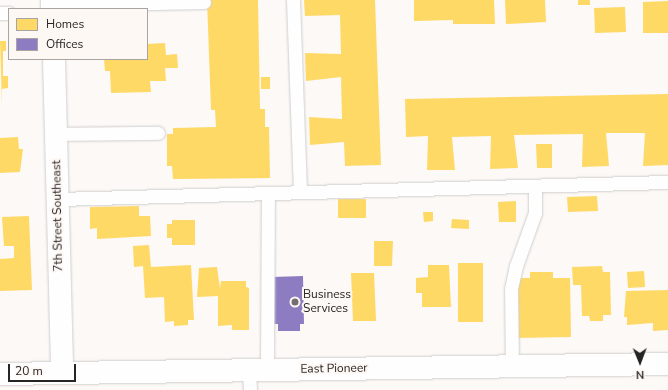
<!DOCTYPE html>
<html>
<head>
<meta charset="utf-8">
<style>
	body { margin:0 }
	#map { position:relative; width:668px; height:390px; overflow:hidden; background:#fcf9f7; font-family:"Nunito Sans",sans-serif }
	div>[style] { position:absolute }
	.homes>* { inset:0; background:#ffd966 }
	.offices>* { inset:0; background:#8e7cc3 }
	.roads { filter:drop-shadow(0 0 1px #d0cecc) drop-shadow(0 0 1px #d0cecc) }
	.lane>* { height:13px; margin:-6.5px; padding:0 6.5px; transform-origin:6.5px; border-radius:6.5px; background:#fffefe }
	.street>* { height:22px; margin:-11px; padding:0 11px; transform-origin:11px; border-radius:11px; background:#fffefe }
	.secondary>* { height:22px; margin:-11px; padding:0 11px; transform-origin:11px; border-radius:11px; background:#fffefe }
	.dots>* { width:11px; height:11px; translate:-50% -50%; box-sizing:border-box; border:2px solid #fef8f5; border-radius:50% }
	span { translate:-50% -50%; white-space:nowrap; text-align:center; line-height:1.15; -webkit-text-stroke:4px #fef8f5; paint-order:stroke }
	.street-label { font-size:12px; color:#272524 }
	.poi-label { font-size:12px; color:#272524 }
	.left { translate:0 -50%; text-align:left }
	.legend { position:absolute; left:8px; top:8px; width:140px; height:52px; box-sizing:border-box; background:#fef8f5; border:1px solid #a8a4a1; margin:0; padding:5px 7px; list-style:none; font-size:12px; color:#272524 }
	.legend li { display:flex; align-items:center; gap:8px; height:20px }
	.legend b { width:20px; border:1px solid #a8a4a1 }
	.north { position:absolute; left:620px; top:342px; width:40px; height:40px; -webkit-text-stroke:3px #fef8f5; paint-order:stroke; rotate:179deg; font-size:11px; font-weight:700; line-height:16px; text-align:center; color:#272524 }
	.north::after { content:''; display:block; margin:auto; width:14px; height:18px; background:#272524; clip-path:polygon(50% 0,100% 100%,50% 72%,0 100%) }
	.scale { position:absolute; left:8px; top:364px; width:68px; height:18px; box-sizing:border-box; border:2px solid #272524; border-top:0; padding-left:5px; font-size:12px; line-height:14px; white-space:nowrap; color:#272524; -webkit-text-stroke:3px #fef8f5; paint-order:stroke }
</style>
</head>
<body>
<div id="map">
	<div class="homes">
		<i style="clip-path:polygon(207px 0,258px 0,260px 109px,265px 109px,265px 127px,269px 127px,270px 178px,173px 179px,172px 166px,167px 166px,167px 134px,173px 134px,173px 128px,216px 127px,215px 110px,211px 110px)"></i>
		<i style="clip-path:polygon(304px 0,375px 0,381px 165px,345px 166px,344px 142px,310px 145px,309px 117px,342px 119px,341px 77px,306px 81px,305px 53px,341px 54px,340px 15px,305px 16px)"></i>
		<i style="clip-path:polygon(414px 0,494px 0,495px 24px,453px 24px,453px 20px,414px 21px)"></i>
		<i style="clip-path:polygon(505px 0,545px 0,546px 22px,506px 24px)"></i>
		<i style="clip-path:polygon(578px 0,590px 0,590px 5px,578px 5px)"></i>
		<i style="clip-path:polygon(668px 1px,668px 33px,643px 33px,643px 2px)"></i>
		<i style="clip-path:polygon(625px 7px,626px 32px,595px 33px,594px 8px)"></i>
		<i style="clip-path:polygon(0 41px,6px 41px,6px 51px,3px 51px,3px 76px,8px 76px,8px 88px,2px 89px,2px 105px)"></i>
		<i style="clip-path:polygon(165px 43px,166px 55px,177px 54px,178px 68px,165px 68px,166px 81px,150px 81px,151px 92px,111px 93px,110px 71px,105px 71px,104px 59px,147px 59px,147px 44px)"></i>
		<i style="clip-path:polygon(261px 77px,270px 77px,270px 89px,261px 89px)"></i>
		<i style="clip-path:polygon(668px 94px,668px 165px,643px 166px,645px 133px,606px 133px,609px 166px,582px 167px,583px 134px,514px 135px,518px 168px,490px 169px,491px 136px,452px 137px,455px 170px,427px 170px,428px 136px,406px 137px,405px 99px)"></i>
		<i style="clip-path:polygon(18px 137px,19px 149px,23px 149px,20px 172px,0 173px,0 138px)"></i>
		<i style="clip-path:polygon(536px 144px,552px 144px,552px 168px,537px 168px)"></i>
		<i style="clip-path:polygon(597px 196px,598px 211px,568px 212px,567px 197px)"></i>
		<i style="clip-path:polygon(338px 199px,366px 199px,366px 218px,338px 218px)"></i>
		<i style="clip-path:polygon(516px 201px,516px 222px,499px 222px,498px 202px)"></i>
		<i style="clip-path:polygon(139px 206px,139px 216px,150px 216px,151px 236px,97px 239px,97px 228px,90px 229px,90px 207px)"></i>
		<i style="clip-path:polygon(423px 212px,433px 212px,433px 221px,424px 222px)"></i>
		<i style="clip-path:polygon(29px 216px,32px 290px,0 291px,0 259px,14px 258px,14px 246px,4px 246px,2px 217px)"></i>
		<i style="clip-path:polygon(452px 219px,469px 220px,469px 229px,451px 228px)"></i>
		<i style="clip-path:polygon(172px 220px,195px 220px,195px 245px,172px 245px,172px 238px,167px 238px,167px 224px,172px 224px)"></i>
		<i style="clip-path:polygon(374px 241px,393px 241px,392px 266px,374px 266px)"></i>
		<i style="clip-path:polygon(149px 245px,151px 267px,191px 265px,194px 320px,188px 320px,188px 325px,174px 326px,174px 321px,165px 322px,164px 297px,145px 298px,143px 266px,134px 267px,133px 246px)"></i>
		<i style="clip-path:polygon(458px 263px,483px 263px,483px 322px,458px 322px)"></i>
		<i style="clip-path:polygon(428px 265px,449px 265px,451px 307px,422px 307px,422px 293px,416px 293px,416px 278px,428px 277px)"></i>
		<i style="clip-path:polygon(602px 266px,603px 272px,610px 272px,611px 315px,603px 315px,603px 321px,590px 321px,589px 316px,582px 316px,581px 285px,573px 285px,572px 267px)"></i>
		<i style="clip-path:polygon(217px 267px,220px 288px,221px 281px,246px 281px,246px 287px,249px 288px,249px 330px,232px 330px,232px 325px,218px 326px,218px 296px,197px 297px,199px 268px)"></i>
		<i style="clip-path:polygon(644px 271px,645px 287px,628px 288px,627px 272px)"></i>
		<i style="clip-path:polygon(530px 272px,553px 272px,553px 278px,570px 278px,571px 337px,516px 338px,515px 278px,530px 278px)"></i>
		<i style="clip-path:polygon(351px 273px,374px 273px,376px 321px,353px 321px)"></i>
		<i style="clip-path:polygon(668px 290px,668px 330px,653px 331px,653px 323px,627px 325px,627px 317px,624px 317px,626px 291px)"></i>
	</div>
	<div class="offices">
		<i style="clip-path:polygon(303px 276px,304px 324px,300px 324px,300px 331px,278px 331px,278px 324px,273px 324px,272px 277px)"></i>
	</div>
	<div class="roads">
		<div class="lane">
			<i style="left:293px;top:0;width:192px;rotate:87.9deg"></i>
			<i style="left:52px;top:5px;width:152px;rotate:-1.1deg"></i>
			<i style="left:0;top:13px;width:9px"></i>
			<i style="left:56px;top:134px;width:102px;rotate:-0.6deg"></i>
			<i style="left:58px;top:199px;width:610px;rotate:-1.6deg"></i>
			<i style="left:512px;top:367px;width:78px;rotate:-90.7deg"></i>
			<i style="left:511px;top:289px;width:24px;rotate:-78deg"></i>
			<i style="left:516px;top:266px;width:56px;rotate:-70.3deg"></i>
			<i style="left:535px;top:213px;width:27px;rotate:-90deg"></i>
			<i style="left:267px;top:370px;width:177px;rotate:-89.7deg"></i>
			<i style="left:249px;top:371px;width:19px;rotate:87deg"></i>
		</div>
		<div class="street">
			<i style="left:52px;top:0;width:9px;rotate:90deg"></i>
			<i style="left:54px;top:59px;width:314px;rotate:88.5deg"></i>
		</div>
		<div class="secondary">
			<i style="left:0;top:374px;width:668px;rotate:-0.86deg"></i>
		</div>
	</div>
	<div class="dots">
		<i style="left:295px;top:302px;background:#726f6e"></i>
	</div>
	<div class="street-label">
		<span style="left:58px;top:216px;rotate:-91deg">7th Street Southeast</span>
		<span style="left:334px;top:369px;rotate:-1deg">East Pioneer</span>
	</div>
	<div class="poi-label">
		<span class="left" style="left:303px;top:302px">Business<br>Services</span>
	</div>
	<ul class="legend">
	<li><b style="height:11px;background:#ffd966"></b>Homes</li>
	<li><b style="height:11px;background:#8e7cc3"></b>Offices</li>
	</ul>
	<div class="north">N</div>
	<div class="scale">20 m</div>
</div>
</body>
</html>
